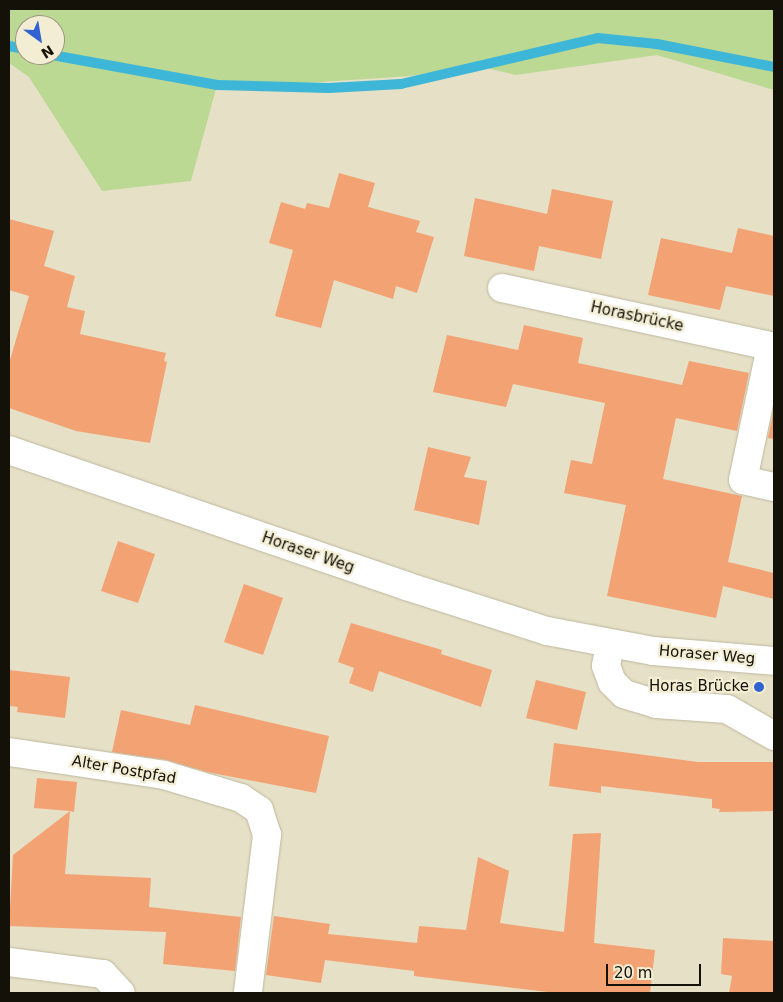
<!DOCTYPE html>
<html>
<head>
<meta charset="utf-8">
<style>
	body { margin:0 }
	#map { position:relative; width:783px; height:1002px; overflow:hidden; background:#e6e0c7; font-family:"DejaVu Sans",sans-serif }
	div>[style] { position:absolute }
	.green>* { inset:0; background:#bcd994 }
	.stream>* { height:10px; margin:-5px; padding:0 5px; transform-origin:5px; border-radius:5px; background:#3eb6d8 }
	.building>* { inset:0; background:#f2a273 }
	.roads { filter:drop-shadow(0 0 1px #bdb79e) drop-shadow(0 0 1px #bdb79e) }
	.minor>* { height:28px; margin:-14px; padding:0 14px; transform-origin:14px; border-radius:14px; background:#fff }
	.secondary>* { height:28px; margin:-14px; padding:0 14px; transform-origin:14px; border-radius:14px; background:#fff }
	.dots>* { width:14px; height:14px; translate:-50% -50%; box-sizing:border-box; border:2px solid #f3edd4; border-radius:50% }
	span { translate:-50% -50%; white-space:nowrap; text-align:center; line-height:1.15; -webkit-text-stroke:4.5px #f3edd4; paint-order:stroke }
	.street-label { font-size:15px; color:#131108 }
	.poi-label { font-size:15px; color:#131108 }
	.right { translate:-100% -50%; text-align:right }
	.frame { position:absolute; inset:0; border:10px solid #131108; pointer-events:none }
	.north { position:absolute; left:15px; top:15px; width:50px; height:50px; box-sizing:border-box; background:#f3edd4; border:1px solid #999582; border-radius:50%; rotate:148deg; font-size:14px; font-weight:700; line-height:20px; text-align:center; color:#131108 }
	.north::after { content:''; display:block; margin:auto; width:18px; height:22px; background:#3262d1; clip-path:polygon(50% 0,100% 100%,50% 72%,0 100%) }
	.scale { position:absolute; left:606px; top:964px; width:95px; height:22px; box-sizing:border-box; border:2px solid #131108; border-top:0; padding-left:6px; font-size:15px; line-height:18px; white-space:nowrap; color:#131108; -webkit-text-stroke:4px #f3edd4; paint-order:stroke }
</style>
</head>
<body>
<div id="map">
	<div class="green">
		<i style="clip-path:polygon(evenodd,9px 9px,774px 9px,774px 90px,657px 55px,516px 75px,473px 65px,411px 76px,216px 89px,191px 181px,102px 191px,29px 77px,9px 63px,9px 9px,25px 25px,55px 25px,55px 55px,25px 55px,25px 25px)"></i>
	</div>
	<div class="stream">
		<i style="left:9px;top:46px;width:16px;rotate:11deg"></i>
		<i style="left:52px;top:55px;width:168px;rotate:10.3deg"></i>
		<i style="left:217px;top:85px;width:112px;rotate:1.5deg"></i>
		<i style="left:329px;top:88px;width:72px;rotate:-3.2deg"></i>
		<i style="left:401px;top:84px;width:202px;rotate:-13.1deg"></i>
		<i style="left:598px;top:38px;width:59px;rotate:5.8deg"></i>
		<i style="left:657px;top:44px;width:119px;rotate:11.1deg"></i>
	</div>
	<div class="building">
		<i style="clip-path:polygon(339px 173px,375px 183px,368px 207px,420px 221px,416px 232px,434px 237px,417px 293px,396px 286px,393px 299px,334px 280px,321px 328px,275px 316px,293px 250px,269px 243px,281px 202px,305px 209px,307px 203px,329px 208px)"></i>
		<i style="clip-path:polygon(552px 189px,613px 201px,601px 259px,539px 246px,534px 271px,464px 256px,475px 198px,547px 214px)"></i>
		<i style="clip-path:polygon(9px 219px,54px 231px,44px 266px,75px 276px,67px 307px,85px 311px,80px 334px,166px 353px,164px 361px,167px 362px,150px 443px,76px 431px,9px 408px,9px 363px,29px 296px,9px 290px)"></i>
		<i style="clip-path:polygon(738px 228px,774px 236px,774px 296px,726px 286px,720px 310px,648px 295px,661px 238px,732px 253px)"></i>
		<i style="clip-path:polygon(524px 325px,583px 338px,578px 363px,682px 385px,689px 361px,749px 373px,737px 431px,676px 418px,663px 479px,742px 496px,728px 562px,774px 573px,774px 599px,723px 586px,716px 618px,607px 596px,626px 505px,564px 493px,571px 460px,592px 464px,605px 403px,513px 384px,506px 407px,433px 392px,447px 335px,518px 350px)"></i>
		<i style="clip-path:polygon(774px 407px,774px 439px,768px 438px)"></i>
		<i style="clip-path:polygon(428px 447px,471px 457px,464px 477px,487px 481px,479px 525px,414px 510px)"></i>
		<i style="clip-path:polygon(118px 541px,155px 554px,138px 603px,101px 591px)"></i>
		<i style="clip-path:polygon(244px 584px,283px 598px,263px 655px,224px 642px)"></i>
		<i style="clip-path:polygon(351px 623px,442px 650px,441px 654px,492px 670px,481px 707px,379px 671px,373px 692px,349px 683px,354px 668px,338px 662px)"></i>
		<i style="clip-path:polygon(9px 670px,70px 677px,65px 718px,17px 712px,18px 707px,9px 706px)"></i>
		<i style="clip-path:polygon(536px 680px,586px 692px,577px 730px,526px 718px)"></i>
		<i style="clip-path:polygon(195px 705px,329px 736px,316px 793px,207px 772px,166px 760px,112px 752px,121px 710px,190px 725px)"></i>
		<i style="clip-path:polygon(554px 743px,698px 762px,774px 762px,774px 811px,719px 812px,720px 809px,712px 808px,712px 799px,601px 786px,601px 793px,549px 786px)"></i>
		<i style="clip-path:polygon(37px 778px,77px 782px,74px 812px,70px 811px,65px 874px,151px 878px,149px 907px,241px 917px,235px 971px,163px 964px,166px 932px,9px 926px,13px 855px,70px 811px,34px 808px)"></i>
		<i style="clip-path:polygon(601px 833px,594px 943px,655px 950px,650px 993px,556px 993px,414px 976px,414px 971px,325px 960px,321px 983px,266px 975px,274px 916px,330px 924px,328px 934px,417px 943px,419px 926px,466px 930px,478px 857px,509px 871px,500px 923px,564px 932px,573px 834px)"></i>
		<i style="clip-path:polygon(723px 938px,774px 941px,774px 993px,729px 993px,732px 976px,721px 974px)"></i>
	</div>
	<div class="roads">
		<div class="minor">
			<i style="left:502px;top:288px;width:278px;rotate:12.2deg"></i>
			<i style="left:771px;top:346px;width:137px;rotate:101.8deg"></i>
			<i style="left:743px;top:480px;width:32px;rotate:13deg"></i>
			<i style="left:610px;top:645px;width:21px;rotate:101deg"></i>
			<i style="left:606px;top:666px;width:17px;rotate:69deg"></i>
			<i style="left:612px;top:682px;width:17px;rotate:45deg"></i>
			<i style="left:624px;top:694px;width:34px;rotate:17deg"></i>
			<i style="left:656px;top:704px;width:71px;rotate:4deg"></i>
			<i style="left:727px;top:709px;width:54px;rotate:29.9deg"></i>
			<i style="left:9px;top:752px;width:157px;rotate:8.4deg"></i>
			<i style="left:164px;top:775px;width:80px;rotate:16.6deg"></i>
			<i style="left:241px;top:798px;width:22px;rotate:34deg"></i>
			<i style="left:259px;top:810px;width:26px;rotate:72deg"></i>
			<i style="left:267px;top:835px;width:159px;rotate:96.9deg"></i>
			<i style="left:9px;top:962px;width:95px;rotate:7.3deg"></i>
			<i style="left:103px;top:974px;width:26px;rotate:47deg"></i>
		</div>
		<div class="secondary">
			<i style="left:9px;top:450px;width:420px;rotate:18.9deg"></i>
			<i style="left:406px;top:586px;width:148px;rotate:17.7deg"></i>
			<i style="left:547px;top:631px;width:108px;rotate:10.7deg"></i>
			<i style="left:653px;top:651px;width:121px;rotate:4.7deg"></i>
		</div>
	</div>
	<div class="dots">
		<i style="left:759px;top:687px;background:#3262d1"></i>
	</div>
	<div class="street-label">
		<span style="left:637px;top:317px;rotate:12deg">Horasbrücke</span>
		<span style="left:308px;top:553px;rotate:19deg">Horaser Weg</span>
		<span style="left:707px;top:655px;rotate:5deg">Horaser Weg</span>
		<span style="left:124px;top:770px;rotate:10deg">Alter Postpfad</span>
	</div>
	<div class="poi-label">
		<span class="right" style="left:749px;top:687px">Horas Brücke</span>
	</div>
	<div class="frame"></div>
	<div class="north">N</div>
	<div class="scale">20 m</div>
</div>
</body>
</html>
